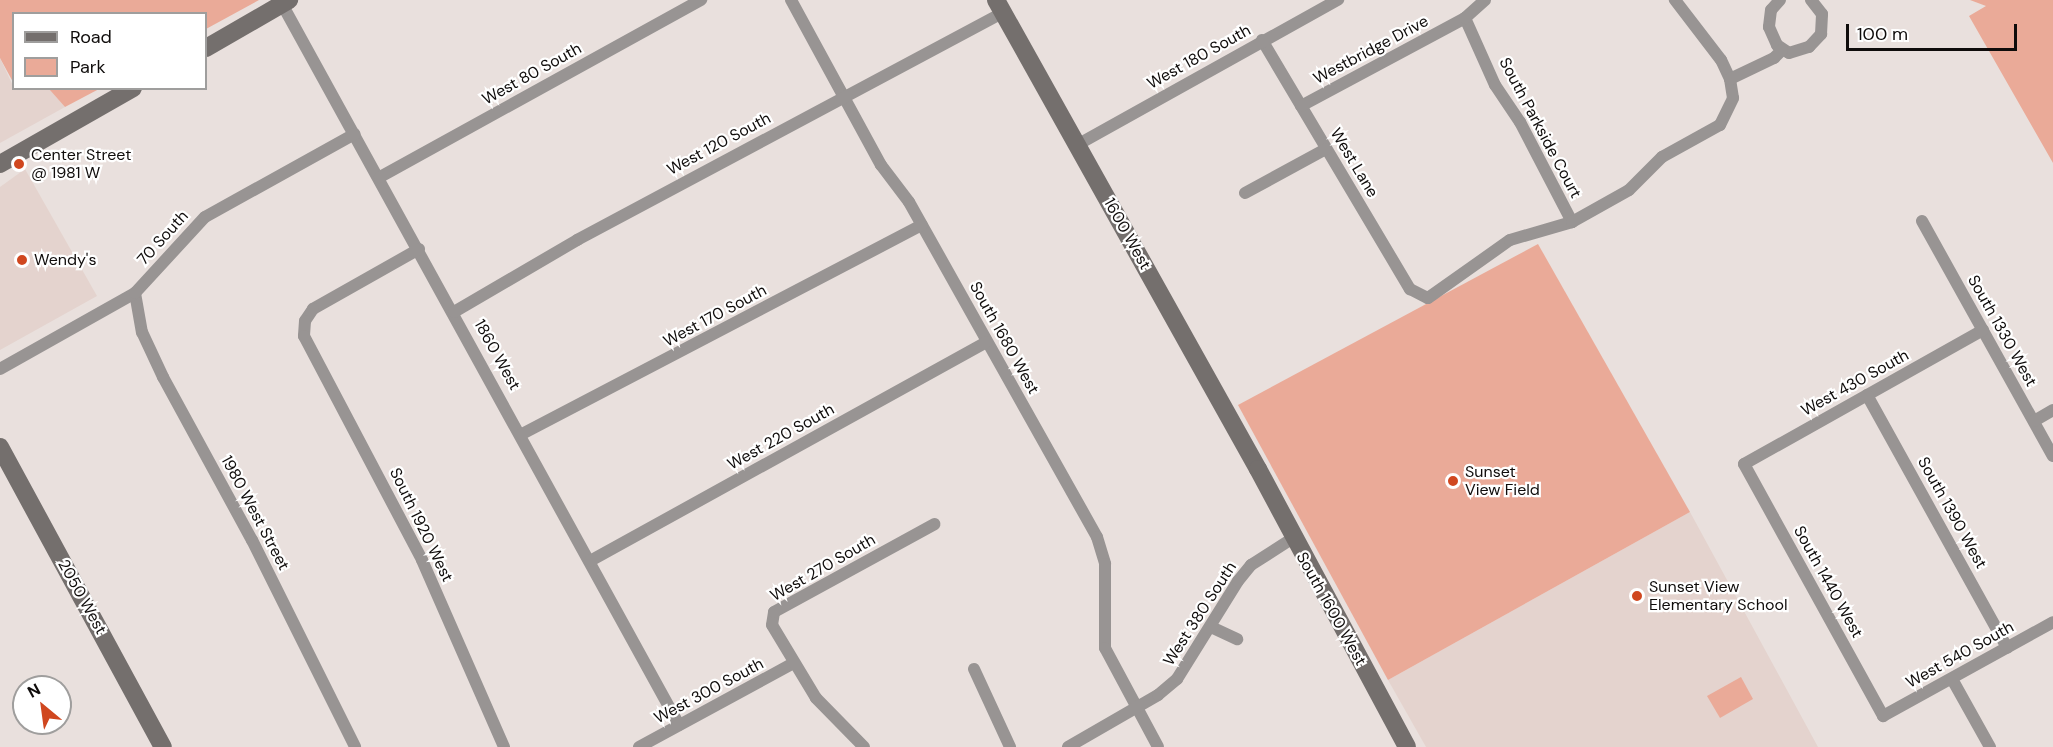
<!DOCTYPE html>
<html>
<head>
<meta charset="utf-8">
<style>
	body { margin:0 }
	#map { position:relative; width:2053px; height:747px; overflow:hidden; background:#e9e0dd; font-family:"DM Sans",sans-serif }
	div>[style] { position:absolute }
	.built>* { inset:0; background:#e4d3ce }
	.green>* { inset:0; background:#eaaa98 }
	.street>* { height:12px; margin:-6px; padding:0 6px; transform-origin:6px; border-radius:6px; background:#989493 }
	.secondary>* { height:18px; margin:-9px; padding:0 9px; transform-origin:9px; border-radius:9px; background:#746f6d }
	.dots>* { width:16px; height:16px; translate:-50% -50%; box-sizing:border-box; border:3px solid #fff; border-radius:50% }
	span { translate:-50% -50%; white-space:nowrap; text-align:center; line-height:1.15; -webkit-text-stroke:4.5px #fff; paint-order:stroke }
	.street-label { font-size:16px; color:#0f0c0b }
	.poi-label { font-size:16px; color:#0f0c0b }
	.left { translate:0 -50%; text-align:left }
	.legend { position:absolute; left:12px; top:12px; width:195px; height:78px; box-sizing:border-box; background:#fff; border:2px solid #9f9e9d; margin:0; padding:8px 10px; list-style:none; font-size:18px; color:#0f0c0b }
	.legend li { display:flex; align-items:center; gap:12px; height:30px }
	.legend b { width:30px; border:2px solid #9f9e9d }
	.north { position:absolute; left:12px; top:675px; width:60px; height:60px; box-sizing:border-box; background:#fff; border:2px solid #9f9e9d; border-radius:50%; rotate:331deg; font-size:16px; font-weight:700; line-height:24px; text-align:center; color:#0f0c0b }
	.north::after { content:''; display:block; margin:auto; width:21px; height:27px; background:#d0471f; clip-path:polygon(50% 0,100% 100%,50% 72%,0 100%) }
	.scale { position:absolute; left:1846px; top:24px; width:171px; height:27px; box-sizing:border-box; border:3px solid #0f0c0b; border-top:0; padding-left:8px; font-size:18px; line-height:21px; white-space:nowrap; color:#0f0c0b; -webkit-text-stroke:4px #fff; paint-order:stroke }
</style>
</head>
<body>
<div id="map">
	<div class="built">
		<i style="clip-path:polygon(0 58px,14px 88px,49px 89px,65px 107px,0 143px)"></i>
		<i style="clip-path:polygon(25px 169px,97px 296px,0 350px,0 187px)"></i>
		<i style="clip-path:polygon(1690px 512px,1818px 747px,1426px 747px,1388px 680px)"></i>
	</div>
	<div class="green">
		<i style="clip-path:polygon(0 0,259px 0,206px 29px,206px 14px,14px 14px,13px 82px,0 58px)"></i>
		<i style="clip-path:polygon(1970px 0,2053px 0,2053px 163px,1969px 16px,1986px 6px)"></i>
		<i style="clip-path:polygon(49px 89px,99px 89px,65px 107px)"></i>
		<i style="clip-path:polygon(1538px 244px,1690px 512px,1388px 680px,1238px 405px)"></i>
		<i style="clip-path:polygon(1741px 677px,1753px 699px,1720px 718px,1707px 696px)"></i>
	</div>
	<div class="street">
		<i style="left:791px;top:0;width:188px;rotate:61.4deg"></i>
		<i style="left:881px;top:165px;width:46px;rotate:52.9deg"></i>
		<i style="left:909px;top:202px;width:384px;rotate:60.7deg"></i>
		<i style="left:1097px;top:537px;width:28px;rotate:73deg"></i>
		<i style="left:1105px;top:564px;width:84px;rotate:90deg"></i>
		<i style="left:1105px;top:648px;width:112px;rotate:61.8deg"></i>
		<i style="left:1780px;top:0;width:13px;rotate:132deg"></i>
		<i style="left:1771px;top:10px;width:17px;rotate:97deg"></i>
		<i style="left:1769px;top:27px;width:20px;rotate:66deg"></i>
		<i style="left:1777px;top:45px;width:14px;rotate:34deg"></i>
		<i style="left:1789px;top:53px;width:21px;rotate:-17deg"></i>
		<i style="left:1809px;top:47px;width:18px;rotate:-47deg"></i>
		<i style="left:1821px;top:34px;width:20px;rotate:-87deg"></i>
		<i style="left:1822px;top:14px;width:18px;rotate:-128deg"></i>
		<i style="left:282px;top:4px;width:823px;rotate:61.16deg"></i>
		<i style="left:1465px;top:18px;width:73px;rotate:65.9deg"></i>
		<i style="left:1495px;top:85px;width:45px;rotate:56deg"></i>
		<i style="left:1520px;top:122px;width:113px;rotate:62.5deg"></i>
		<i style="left:1262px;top:40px;width:290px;rotate:59.3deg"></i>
		<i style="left:1410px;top:289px;width:20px;rotate:27deg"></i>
		<i style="left:1428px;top:298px;width:100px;rotate:-35.3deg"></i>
		<i style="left:1510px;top:240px;width:65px;rotate:-16.2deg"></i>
		<i style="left:1572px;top:222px;width:65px;rotate:-29.3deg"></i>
		<i style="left:1629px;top:190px;width:47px;rotate:-45deg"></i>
		<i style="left:1662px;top:157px;width:66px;rotate:-28.9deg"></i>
		<i style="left:1720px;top:125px;width:30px;rotate:-64deg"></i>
		<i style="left:1733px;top:98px;width:19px;rotate:-99deg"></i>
		<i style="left:1730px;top:79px;width:21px;rotate:-115deg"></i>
		<i style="left:1721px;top:60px;width:76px;rotate:-127.5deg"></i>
		<i style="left:1730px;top:79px;width:49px;rotate:-25.5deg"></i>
		<i style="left:1774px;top:58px;width:11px;rotate:-45deg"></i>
		<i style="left:1301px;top:106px;width:186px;rotate:-28.2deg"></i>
		<i style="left:1465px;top:18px;width:27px;rotate:-42deg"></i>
		<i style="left:1077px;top:145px;width:299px;rotate:-29.1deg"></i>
		<i style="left:380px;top:177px;width:367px;rotate:-28.9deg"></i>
		<i style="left:1245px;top:193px;width:92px;rotate:-28.5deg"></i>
		<i style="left:1922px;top:221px;width:269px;rotate:60.9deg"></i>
		<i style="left:419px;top:249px;width:122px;rotate:150.5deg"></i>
		<i style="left:313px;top:309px;width:14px;rotate:124deg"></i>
		<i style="left:305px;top:321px;width:15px;rotate:94deg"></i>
		<i style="left:304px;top:336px;width:253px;rotate:62.2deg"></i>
		<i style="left:422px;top:560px;width:204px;rotate:66.3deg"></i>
		<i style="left:135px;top:293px;width:40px;rotate:80deg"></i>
		<i style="left:142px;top:332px;width:50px;rotate:65deg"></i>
		<i style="left:163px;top:377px;width:186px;rotate:61.4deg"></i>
		<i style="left:252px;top:540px;width:231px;rotate:63.5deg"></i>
		<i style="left:454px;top:312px;width:143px;rotate:-30.3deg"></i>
		<i style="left:577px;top:240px;width:483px;rotate:-28.1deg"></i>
		<i style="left:1983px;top:330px;width:274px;rotate:150.7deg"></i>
		<i style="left:1744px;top:464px;width:288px;rotate:61.1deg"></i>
		<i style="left:1883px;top:716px;width:194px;rotate:-28.9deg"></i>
		<i style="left:0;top:369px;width:155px;rotate:-29.4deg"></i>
		<i style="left:135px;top:293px;width:103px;rotate:-47.4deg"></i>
		<i style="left:205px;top:217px;width:171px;rotate:-29deg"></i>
		<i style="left:1867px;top:395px;width:289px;rotate:61deg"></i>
		<i style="left:2034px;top:421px;width:22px;rotate:-30deg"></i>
		<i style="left:522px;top:434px;width:451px;rotate:-27.6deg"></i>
		<i style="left:590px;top:561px;width:453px;rotate:-28.9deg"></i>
		<i style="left:1211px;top:627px;width:29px;rotate:25deg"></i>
		<i style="left:974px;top:669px;width:86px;rotate:65.2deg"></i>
		<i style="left:1952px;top:679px;width:78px;rotate:60.8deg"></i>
		<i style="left:639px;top:747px;width:176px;rotate:-28.5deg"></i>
		<i style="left:864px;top:747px;width:69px;rotate:-134.4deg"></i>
		<i style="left:816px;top:698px;width:85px;rotate:-121.1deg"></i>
		<i style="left:772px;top:625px;width:13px;rotate:-81deg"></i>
		<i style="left:774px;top:612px;width:183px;rotate:-28.7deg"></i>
		<i style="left:1068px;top:747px;width:104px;rotate:-30deg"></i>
		<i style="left:1158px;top:695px;width:25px;rotate:-40deg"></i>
		<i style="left:1177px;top:679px;width:115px;rotate:-58.1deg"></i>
		<i style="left:1238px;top:581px;width:21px;rotate:-51deg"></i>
		<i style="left:1251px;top:565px;width:50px;rotate:-32.7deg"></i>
	</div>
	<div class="secondary">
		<i style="left:996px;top:0;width:537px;rotate:60.81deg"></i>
		<i style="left:1258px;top:469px;width:315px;rotate:61.8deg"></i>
		<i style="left:206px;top:48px;width:96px;rotate:-30deg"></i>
		<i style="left:0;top:164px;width:153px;rotate:-29.7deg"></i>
		<i style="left:0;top:447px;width:341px;rotate:61.5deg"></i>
	</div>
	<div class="dots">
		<i style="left:19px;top:164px;background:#d0471f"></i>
		<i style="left:22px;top:260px;background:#d0471f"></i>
		<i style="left:1453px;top:481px;background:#d0471f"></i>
		<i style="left:1637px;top:596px;background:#d0471f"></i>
	</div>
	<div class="street-label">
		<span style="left:1371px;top:50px;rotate:-28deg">Westbridge Drive</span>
		<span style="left:1199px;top:57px;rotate:-29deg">West 180 South</span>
		<span style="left:532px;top:74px;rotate:-29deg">West 80 South</span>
		<span style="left:1540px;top:128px;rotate:62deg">South Parkside Court</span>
		<span style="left:719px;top:144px;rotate:-28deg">West 120 South</span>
		<span style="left:1354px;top:163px;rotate:59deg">West Lane</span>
		<span style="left:1127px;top:234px;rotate:61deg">1600 West</span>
		<span style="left:163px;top:238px;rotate:-48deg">70 South</span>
		<span style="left:715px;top:316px;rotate:-28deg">West 170 South</span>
		<span style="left:2002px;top:331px;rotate:61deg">South 1330 West</span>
		<span style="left:1004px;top:338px;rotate:61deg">South 1680 West</span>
		<span style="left:497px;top:355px;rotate:61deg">1860 West</span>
		<span style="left:1855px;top:383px;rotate:-29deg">West 430 South</span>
		<span style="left:781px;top:437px;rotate:-29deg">West 220 South</span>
		<span style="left:255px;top:513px;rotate:62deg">1980 West Street</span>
		<span style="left:1952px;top:513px;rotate:61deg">South 1390 West</span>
		<span style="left:421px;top:525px;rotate:64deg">South 1920 West</span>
		<span style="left:823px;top:568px;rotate:-30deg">West 270 South</span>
		<span style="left:1828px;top:582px;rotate:61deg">South 1440 West</span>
		<span style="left:82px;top:597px;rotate:61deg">2050 West</span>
		<span style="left:1331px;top:609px;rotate:61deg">South 1600 West</span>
		<span style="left:1200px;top:614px;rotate:-57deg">West 380 South</span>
		<span style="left:1960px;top:655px;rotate:-29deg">West 540 South</span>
		<span style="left:709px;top:691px;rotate:-28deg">West 300 South</span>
	</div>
	<div class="poi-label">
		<span class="left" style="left:31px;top:164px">Center Street<br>@ 1981 W</span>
		<span class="left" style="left:34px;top:260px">Wendy's</span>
		<span class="left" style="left:1465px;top:481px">Sunset<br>View Field</span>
		<span class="left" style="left:1649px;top:596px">Sunset View<br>Elementary School</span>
	</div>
	<ul class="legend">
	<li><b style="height:8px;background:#746f6d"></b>Road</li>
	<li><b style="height:16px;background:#eaaa98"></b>Park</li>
	</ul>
	<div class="north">N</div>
	<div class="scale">100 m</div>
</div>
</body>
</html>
